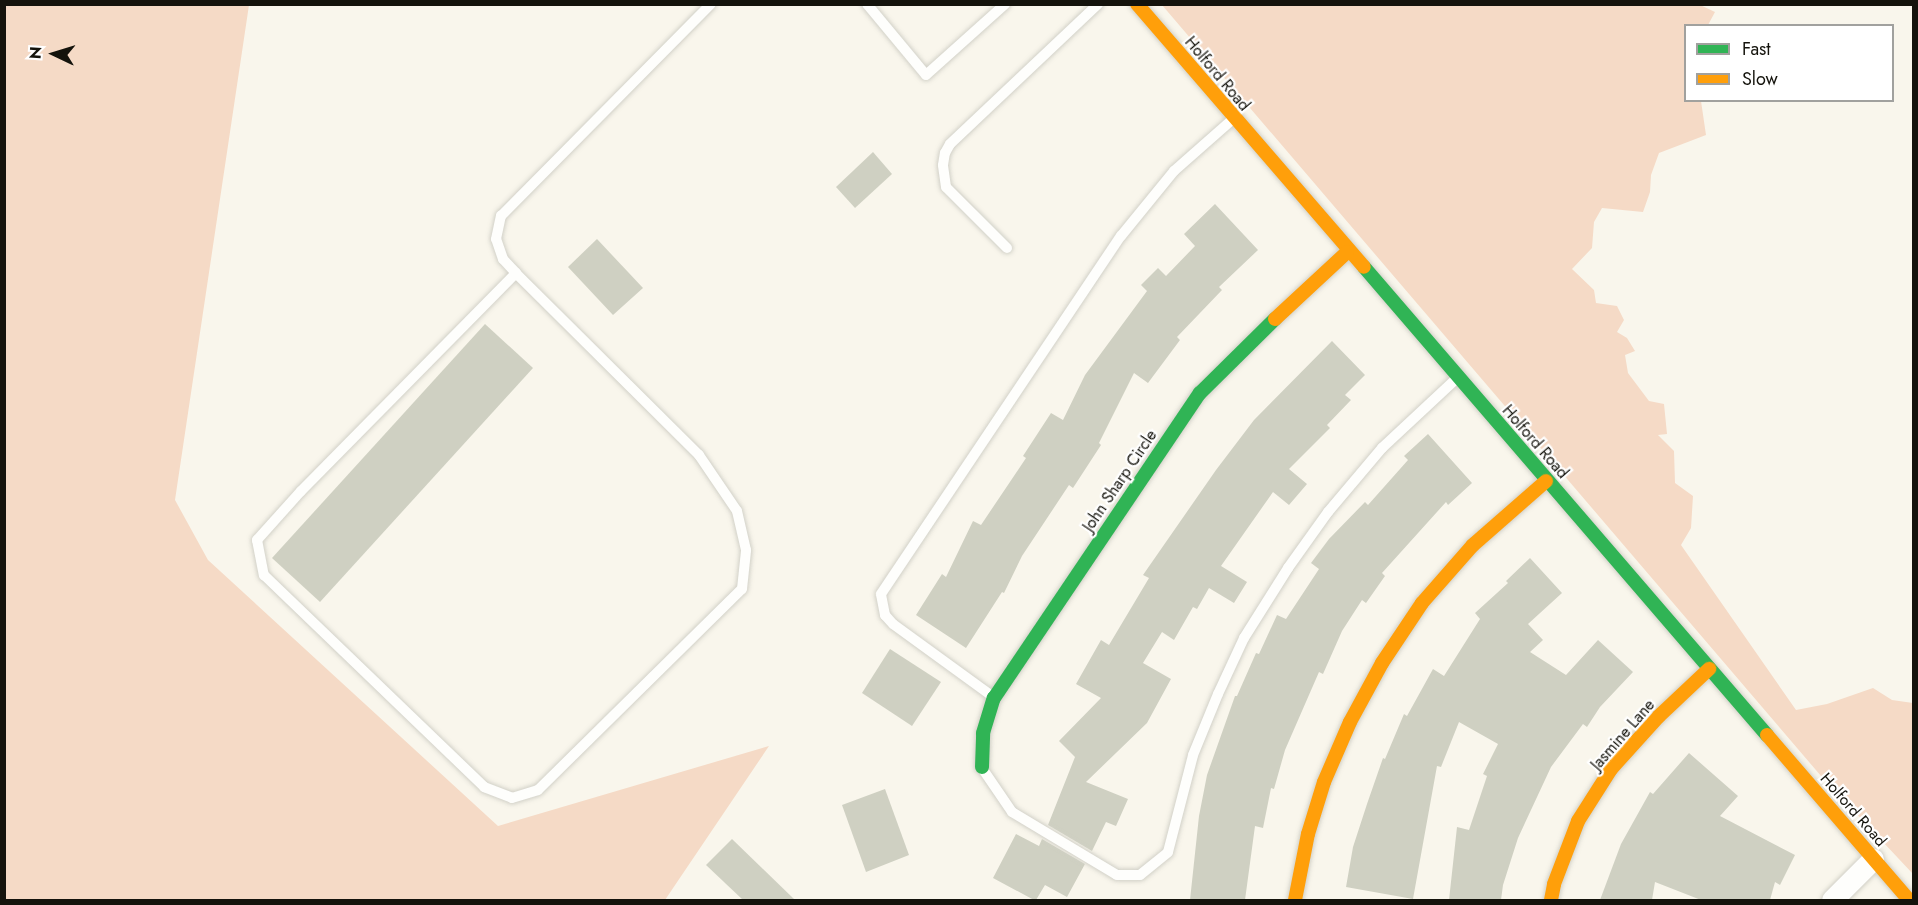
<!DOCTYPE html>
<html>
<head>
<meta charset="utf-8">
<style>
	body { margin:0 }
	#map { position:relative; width:1918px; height:905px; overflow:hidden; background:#f9f6ec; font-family:Jost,sans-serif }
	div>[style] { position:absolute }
	.green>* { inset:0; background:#f5dac6 }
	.building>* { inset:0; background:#cfd0c2 }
	.roads { filter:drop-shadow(0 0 2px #d2d1c8) drop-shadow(0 0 2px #d2d1c8) }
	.lane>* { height:10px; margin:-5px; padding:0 5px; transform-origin:5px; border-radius:5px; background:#fefefc }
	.street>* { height:21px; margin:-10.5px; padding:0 10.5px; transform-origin:10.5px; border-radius:10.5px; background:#fefefc }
	.fast>* { height:14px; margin:-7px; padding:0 7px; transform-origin:7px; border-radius:7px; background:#30b455 }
	.slow>* { height:14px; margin:-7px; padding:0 7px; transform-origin:7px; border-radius:7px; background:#ff9f0a }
	span { translate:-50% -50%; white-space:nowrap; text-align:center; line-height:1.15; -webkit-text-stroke:4.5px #fff; paint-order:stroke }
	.street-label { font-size:16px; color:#14130c }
	.frame { position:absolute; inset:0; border:6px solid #14130c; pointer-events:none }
	.legend { position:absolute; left:1684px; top:24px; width:210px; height:78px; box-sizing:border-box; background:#fff; border:2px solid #a1a19e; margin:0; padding:8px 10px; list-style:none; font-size:18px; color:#14130c }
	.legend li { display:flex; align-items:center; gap:12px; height:30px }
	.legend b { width:30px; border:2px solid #a1a19e }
	.north { position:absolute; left:24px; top:24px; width:60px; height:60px; -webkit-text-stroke:4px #fff; paint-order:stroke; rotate:274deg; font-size:16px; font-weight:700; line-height:24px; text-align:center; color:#14130c }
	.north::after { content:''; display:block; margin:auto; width:21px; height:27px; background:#14130c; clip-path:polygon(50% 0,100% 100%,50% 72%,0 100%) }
</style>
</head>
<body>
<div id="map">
	<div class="green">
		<i style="clip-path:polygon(5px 4px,249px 5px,175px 500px,208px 560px,498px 826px,769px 746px,665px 900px,5px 900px)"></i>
		<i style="clip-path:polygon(1698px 4px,1715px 12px,1708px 25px,1686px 26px,1686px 100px,1701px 101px,1706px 135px,1659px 153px,1651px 175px,1650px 192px,1643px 212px,1602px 208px,1594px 222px,1592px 248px,1572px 269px,1594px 290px,1596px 303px,1617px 306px,1624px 320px,1617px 332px,1627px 338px,1635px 351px,1625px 355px,1628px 373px,1649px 401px,1664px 404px,1667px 434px,1658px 435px,1674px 451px,1675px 483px,1693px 496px,1691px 528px,1681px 545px,1796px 710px,1827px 704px,1873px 688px,1892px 700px,1913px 703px,1913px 874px,1821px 776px,1162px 5px)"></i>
	</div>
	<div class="building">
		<i style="clip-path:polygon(873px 152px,892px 174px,855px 208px,836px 187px)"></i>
		<i style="clip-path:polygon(1215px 204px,1258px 250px,1219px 287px,1222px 290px,1177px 337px,1180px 340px,1148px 383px,1134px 373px,1099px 443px,1101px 445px,1073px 488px,1069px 485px,1022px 556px,1004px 593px,1002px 592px,966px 648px,916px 615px,942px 574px,946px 577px,973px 521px,981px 525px,1026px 458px,1023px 456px,1051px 413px,1063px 420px,1085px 375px,1147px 291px,1141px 285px,1158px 268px,1166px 276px,1195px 246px,1184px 234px)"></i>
		<i style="clip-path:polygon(597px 239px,643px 288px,613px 315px,568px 267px)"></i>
		<i style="clip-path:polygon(485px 324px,533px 368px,320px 602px,272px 558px)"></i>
		<i style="clip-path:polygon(1332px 341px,1365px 375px,1345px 395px,1351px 400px,1327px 425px,1330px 428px,1289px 469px,1307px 484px,1289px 505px,1273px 492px,1221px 566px,1247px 582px,1234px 603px,1209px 588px,1197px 609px,1193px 607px,1174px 640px,1162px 632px,1143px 663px,1171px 679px,1147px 723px,1086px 782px,1128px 799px,1116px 826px,1106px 822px,1092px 851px,1048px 825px,1075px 757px,1059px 741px,1101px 698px,1076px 684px,1101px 640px,1109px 645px,1149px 578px,1143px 575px,1216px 470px,1254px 420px)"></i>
		<i style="clip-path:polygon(1428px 434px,1472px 483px,1448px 505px,1446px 502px,1382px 573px,1385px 576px,1366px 603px,1362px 600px,1342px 631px,1323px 674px,1319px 672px,1285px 750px,1274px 789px,1271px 788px,1263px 828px,1255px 826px,1245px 900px,1190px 900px,1199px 816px,1207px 775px,1235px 696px,1237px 696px,1256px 653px,1259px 654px,1277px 615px,1286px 619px,1319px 569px,1311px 563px,1329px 539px,1365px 502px,1368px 505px,1408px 460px,1404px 456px)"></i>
		<i style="clip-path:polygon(1530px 558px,1562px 593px,1528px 624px,1543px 640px,1530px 652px,1566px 675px,1598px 640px,1633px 672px,1600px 707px,1587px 727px,1583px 724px,1551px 767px,1518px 838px,1503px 885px,1501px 900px,1449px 900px,1457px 827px,1469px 830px,1487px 776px,1483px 774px,1498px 744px,1459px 722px,1441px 767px,1437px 766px,1413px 899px,1346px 887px,1353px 847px,1367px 804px,1383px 758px,1385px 759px,1404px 714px,1407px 716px,1433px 669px,1444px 676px,1480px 619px,1475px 613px,1508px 583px,1506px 581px)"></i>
		<i style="clip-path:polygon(890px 649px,941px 682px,912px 726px,862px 693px)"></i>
		<i style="clip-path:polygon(1689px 753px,1738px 796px,1720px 816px,1795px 855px,1780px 885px,1775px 882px,1770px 900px,1701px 900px,1655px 882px,1652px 900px,1600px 900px,1621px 844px,1650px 792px,1653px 794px)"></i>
		<i style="clip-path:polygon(885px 789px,909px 855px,866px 872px,842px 805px)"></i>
		<i style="clip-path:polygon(1016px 834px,1039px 846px,1042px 839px,1085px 864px,1067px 897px,1045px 885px,1036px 900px,1034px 900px,993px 878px)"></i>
		<i style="clip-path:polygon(732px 839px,795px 900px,743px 900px,706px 865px)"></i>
	</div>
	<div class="roads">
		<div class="lane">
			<i style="left:867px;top:4px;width:92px;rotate:50.3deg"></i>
			<i style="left:926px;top:75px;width:106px;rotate:-41.9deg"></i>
			<i style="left:1007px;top:248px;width:86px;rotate:-135deg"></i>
			<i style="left:946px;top:187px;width:22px;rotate:-98deg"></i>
			<i style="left:943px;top:165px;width:12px;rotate:-81deg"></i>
			<i style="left:945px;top:153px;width:10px;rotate:-61deg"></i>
			<i style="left:950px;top:144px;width:204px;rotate:-43.4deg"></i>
			<i style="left:516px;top:273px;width:306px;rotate:134.6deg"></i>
			<i style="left:301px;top:491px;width:66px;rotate:131.9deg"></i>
			<i style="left:257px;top:540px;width:36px;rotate:79deg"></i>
			<i style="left:264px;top:575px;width:306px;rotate:43.9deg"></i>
			<i style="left:484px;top:787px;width:30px;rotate:21deg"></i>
			<i style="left:512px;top:798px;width:27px;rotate:-17deg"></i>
			<i style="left:538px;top:790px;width:286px;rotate:-44.6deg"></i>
			<i style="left:742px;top:589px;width:39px;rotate:-84deg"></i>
			<i style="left:746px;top:550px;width:40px;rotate:-103deg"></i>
			<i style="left:737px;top:511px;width:68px;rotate:-124.2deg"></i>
			<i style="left:699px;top:455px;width:258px;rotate:-135.2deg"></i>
			<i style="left:516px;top:273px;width:19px;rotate:-133deg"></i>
			<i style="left:503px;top:259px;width:21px;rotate:-109deg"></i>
			<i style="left:496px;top:239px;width:24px;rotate:-78deg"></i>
			<i style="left:501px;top:216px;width:298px;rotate:-45.3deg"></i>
			<i style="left:992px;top:696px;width:122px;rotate:-144deg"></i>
			<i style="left:893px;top:624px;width:12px;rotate:-132deg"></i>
			<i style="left:885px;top:615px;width:21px;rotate:-101deg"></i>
			<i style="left:881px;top:594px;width:431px;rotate:-56.2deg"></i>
			<i style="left:1121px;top:236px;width:84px;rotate:-50.8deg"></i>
			<i style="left:1174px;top:171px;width:79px;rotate:-41.4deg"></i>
			<i style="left:982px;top:768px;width:53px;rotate:55.7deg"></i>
			<i style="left:1012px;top:812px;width:122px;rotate:31deg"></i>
			<i style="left:1117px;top:875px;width:23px"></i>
			<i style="left:1140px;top:875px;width:36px;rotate:-39deg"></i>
			<i style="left:1168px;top:852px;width:100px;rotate:-75.5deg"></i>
			<i style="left:1193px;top:755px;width:66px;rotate:-67.7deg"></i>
			<i style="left:1218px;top:694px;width:62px;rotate:-65.1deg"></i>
			<i style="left:1244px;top:638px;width:83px;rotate:-57.8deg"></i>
			<i style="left:1288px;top:568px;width:69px;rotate:-54.5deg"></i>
			<i style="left:1328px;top:512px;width:84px;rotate:-49.8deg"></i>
			<i style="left:1382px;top:448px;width:103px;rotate:-43deg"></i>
		</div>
		<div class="street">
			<i style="left:1832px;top:900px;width:58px;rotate:-45deg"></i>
		</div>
		<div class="fast">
			<i style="left:1364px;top:267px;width:618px;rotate:49.27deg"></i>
			<i style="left:982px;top:767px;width:34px;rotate:-88deg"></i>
			<i style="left:983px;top:733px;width:37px;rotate:-73deg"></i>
			<i style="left:994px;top:698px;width:368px;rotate:-56deg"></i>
			<i style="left:1200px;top:393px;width:105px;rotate:-44.6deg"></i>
		</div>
		<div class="slow">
			<i style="left:1137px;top:4px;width:347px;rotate:49.2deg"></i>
			<i style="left:1275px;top:319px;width:98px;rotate:-42.9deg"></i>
			<i style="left:1767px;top:735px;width:218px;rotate:49.3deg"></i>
			<i style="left:1295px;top:900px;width:67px;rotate:-78.9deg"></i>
			<i style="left:1308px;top:834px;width:54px;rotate:-72.9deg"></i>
			<i style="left:1324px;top:782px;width:65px;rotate:-66.6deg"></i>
			<i style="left:1350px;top:722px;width:67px;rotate:-61.5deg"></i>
			<i style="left:1382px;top:663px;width:72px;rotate:-56.3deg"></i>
			<i style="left:1422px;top:603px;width:77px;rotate:-48.7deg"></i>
			<i style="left:1473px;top:545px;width:97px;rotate:-41.2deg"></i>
			<i style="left:1551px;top:900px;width:16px;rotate:-79deg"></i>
			<i style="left:1554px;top:884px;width:67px;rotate:-69.1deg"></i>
			<i style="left:1578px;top:821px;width:62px;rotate:-57.6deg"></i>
			<i style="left:1611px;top:769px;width:72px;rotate:-47.8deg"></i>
			<i style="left:1659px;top:716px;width:69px;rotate:-43.2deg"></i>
		</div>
	</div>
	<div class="street-label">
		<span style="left:1217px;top:74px;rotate:50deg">Holford Road</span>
		<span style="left:1535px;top:442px;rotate:49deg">Holford Road</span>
		<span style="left:1120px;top:481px;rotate:-56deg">John Sharp Circle</span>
		<span style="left:1623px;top:735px;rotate:-49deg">Jasmine Lane</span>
		<span style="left:1853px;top:810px;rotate:49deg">Holford Road</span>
	</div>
	<div class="frame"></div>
	<ul class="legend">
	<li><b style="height:8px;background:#30b455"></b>Fast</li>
	<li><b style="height:8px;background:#ff9f0a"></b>Slow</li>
	</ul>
	<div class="north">N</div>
</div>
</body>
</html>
